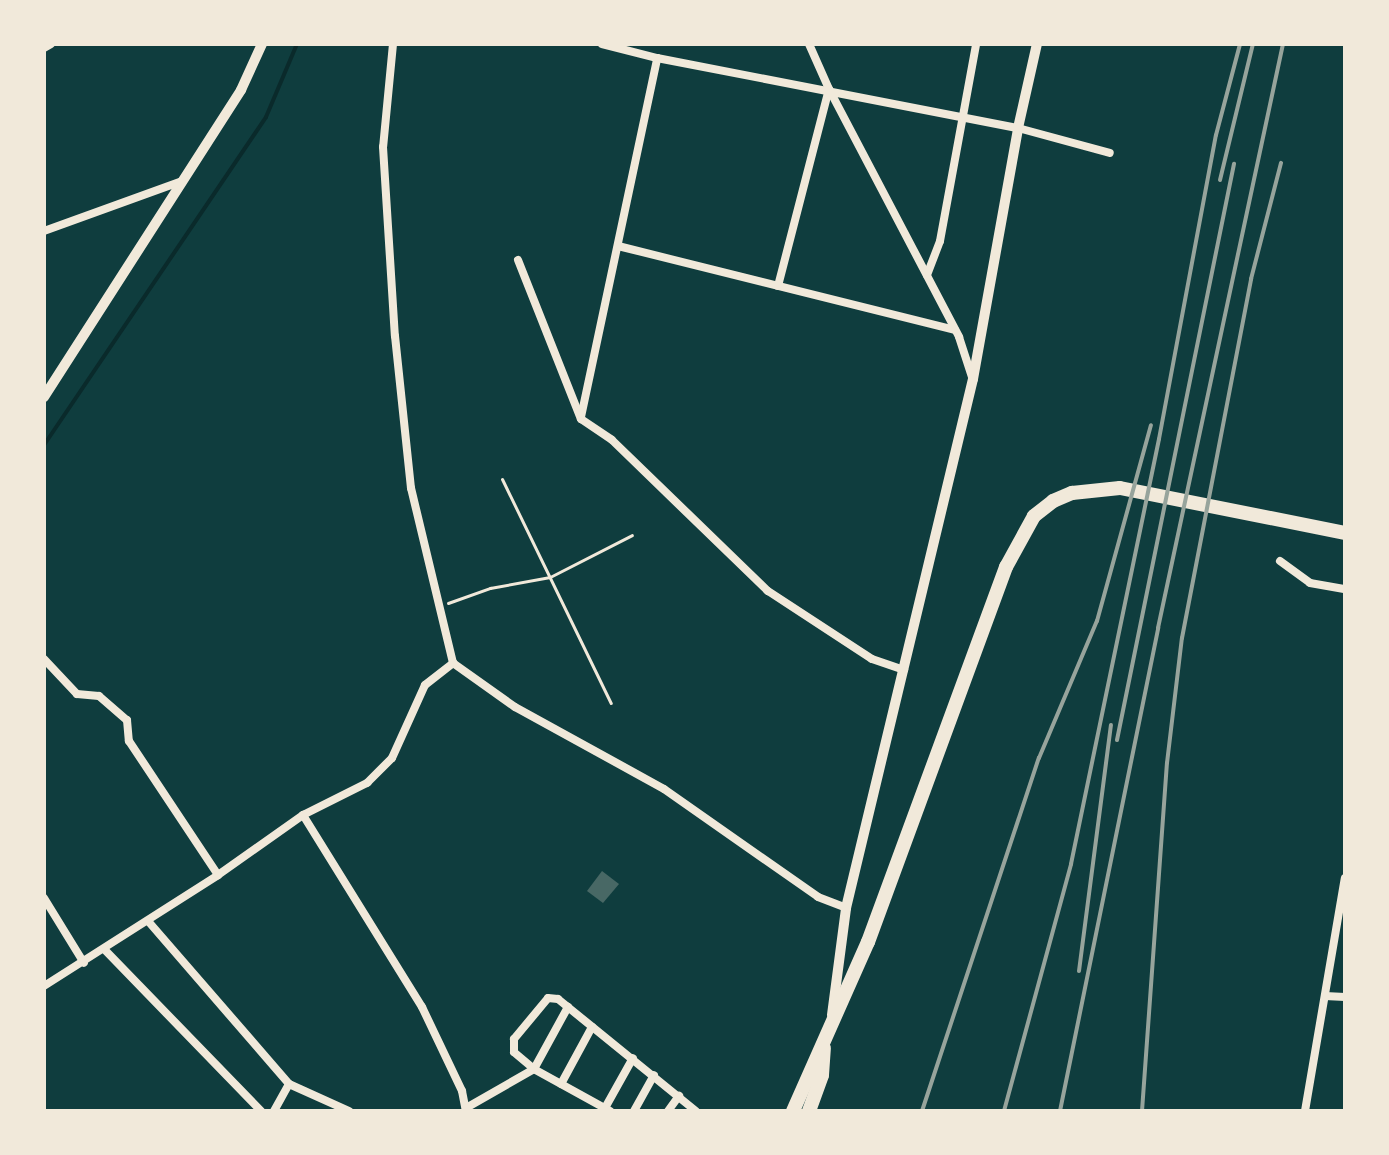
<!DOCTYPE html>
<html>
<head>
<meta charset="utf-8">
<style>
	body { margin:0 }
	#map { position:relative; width:1389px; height:1155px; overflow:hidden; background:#0f3d3e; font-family:Poppins,sans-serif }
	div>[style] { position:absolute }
	.stream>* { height:4px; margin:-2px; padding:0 2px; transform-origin:2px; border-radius:2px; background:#0a2a2b }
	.building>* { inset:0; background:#486865 }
	.path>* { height:3px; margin:-1.5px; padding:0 1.5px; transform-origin:1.5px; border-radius:1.5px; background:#f1e9da }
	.minor>* { height:8px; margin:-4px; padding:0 4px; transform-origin:4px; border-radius:4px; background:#f1e9da }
	.tertiary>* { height:10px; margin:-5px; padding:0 5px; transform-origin:5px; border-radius:5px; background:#f1e9da }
	.trunk>* { height:14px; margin:-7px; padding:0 7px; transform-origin:7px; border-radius:7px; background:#f1e9da }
	.rail>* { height:4px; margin:-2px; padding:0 2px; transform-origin:2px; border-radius:2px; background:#97a49c }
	span { translate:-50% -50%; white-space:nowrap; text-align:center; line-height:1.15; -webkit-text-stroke:8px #f1e9da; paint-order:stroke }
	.frame { position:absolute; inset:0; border:46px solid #f1e9da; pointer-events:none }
</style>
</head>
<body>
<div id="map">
	<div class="stream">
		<i style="left:44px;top:445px;width:396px;rotate:-55.9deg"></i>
		<i style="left:266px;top:117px;width:79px;rotate:-67deg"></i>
	</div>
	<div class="building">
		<i style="clip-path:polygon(602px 871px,619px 884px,603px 903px,587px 891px)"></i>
	</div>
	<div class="path">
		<i style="left:502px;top:479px;width:249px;rotate:64.1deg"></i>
		<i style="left:448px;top:603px;width:45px;rotate:-19.7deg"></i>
		<i style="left:490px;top:588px;width:61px;rotate:-10.4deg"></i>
		<i style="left:550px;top:577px;width:92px;rotate:-27.1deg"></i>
	</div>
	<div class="minor">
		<i style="left:393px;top:44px;width:103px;rotate:95.5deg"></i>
		<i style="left:383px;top:147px;width:189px;rotate:86.4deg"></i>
		<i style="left:395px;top:336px;width:153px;rotate:84deg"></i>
		<i style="left:411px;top:488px;width:180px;rotate:76.5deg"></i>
		<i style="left:453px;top:663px;width:76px;rotate:35.4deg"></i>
		<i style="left:515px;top:707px;width:170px;rotate:28.8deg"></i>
		<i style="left:664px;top:789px;width:188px;rotate:35deg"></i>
		<i style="left:818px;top:897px;width:30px;rotate:21deg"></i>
		<i style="left:602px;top:44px;width:57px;rotate:14.3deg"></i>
		<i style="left:657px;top:58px;width:368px;rotate:11deg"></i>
		<i style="left:1018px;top:128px;width:95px;rotate:15.2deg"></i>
		<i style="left:809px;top:44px;width:49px;rotate:66deg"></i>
		<i style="left:829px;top:89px;width:280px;rotate:62.3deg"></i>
		<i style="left:959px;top:337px;width:42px;rotate:72deg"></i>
		<i style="left:44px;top:48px;width:8px;rotate:-30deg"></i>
		<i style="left:44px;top:231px;width:147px;rotate:-19.9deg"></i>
		<i style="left:618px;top:246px;width:347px;rotate:14deg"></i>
		<i style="left:518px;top:260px;width:171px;rotate:68.4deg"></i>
		<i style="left:581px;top:419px;width:37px;rotate:34deg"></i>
		<i style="left:612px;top:440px;width:217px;rotate:44.1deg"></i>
		<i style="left:768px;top:591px;width:124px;rotate:33.2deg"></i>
		<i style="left:872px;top:659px;width:34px;rotate:19deg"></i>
		<i style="left:927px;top:275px;width:36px;rotate:-69deg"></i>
		<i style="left:940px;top:241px;width:200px;rotate:-79.6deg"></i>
		<i style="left:778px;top:286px;width:203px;rotate:-75.5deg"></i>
		<i style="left:581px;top:417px;width:367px;rotate:-78deg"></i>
		<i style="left:1280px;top:561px;width:37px;rotate:36deg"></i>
		<i style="left:1310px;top:583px;width:36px;rotate:10deg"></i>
		<i style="left:44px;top:659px;width:48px;rotate:46.7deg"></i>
		<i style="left:77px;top:694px;width:22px;rotate:5deg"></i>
		<i style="left:99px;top:696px;width:37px;rotate:41deg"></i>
		<i style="left:127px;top:720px;width:21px;rotate:85deg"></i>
		<i style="left:129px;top:741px;width:161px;rotate:56.4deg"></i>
		<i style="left:303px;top:815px;width:72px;rotate:-26.6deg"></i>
		<i style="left:367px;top:783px;width:35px;rotate:-45deg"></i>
		<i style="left:392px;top:758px;width:80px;rotate:-65.7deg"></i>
		<i style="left:425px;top:685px;width:36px;rotate:-38deg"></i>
		<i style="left:44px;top:898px;width:76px;rotate:58.4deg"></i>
		<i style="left:148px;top:921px;width:216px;rotate:49.1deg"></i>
		<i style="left:104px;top:949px;width:226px;rotate:45.9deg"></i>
		<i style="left:44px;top:986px;width:206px;rotate:-32.5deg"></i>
		<i style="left:218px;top:875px;width:104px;rotate:-35.2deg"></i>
		<i style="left:303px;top:815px;width:226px;rotate:58.2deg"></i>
		<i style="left:422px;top:1007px;width:93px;rotate:64.5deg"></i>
		<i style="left:462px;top:1091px;width:20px;rotate:79deg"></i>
		<i style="left:1325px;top:996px;width:20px;rotate:3deg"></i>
		<i style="left:561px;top:1084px;width:65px;rotate:-61.5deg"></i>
		<i style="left:466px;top:1108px;width:78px;rotate:-29.8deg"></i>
		<i style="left:534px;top:1069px;width:71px;rotate:-61.3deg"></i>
		<i style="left:605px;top:1108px;width:57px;rotate:-60.8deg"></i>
		<i style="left:274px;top:1111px;width:31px;rotate:-61deg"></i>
		<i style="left:289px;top:1084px;width:66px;rotate:24.2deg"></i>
		<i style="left:610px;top:1111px;width:87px;rotate:-151.1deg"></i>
		<i style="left:534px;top:1069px;width:26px;rotate:-140deg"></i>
		<i style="left:514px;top:1052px;width:13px;rotate:-90deg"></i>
		<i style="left:514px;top:1039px;width:53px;rotate:-50.3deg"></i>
		<i style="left:548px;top:998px;width:10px;rotate:6deg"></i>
		<i style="left:558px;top:999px;width:178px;rotate:39.1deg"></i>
		<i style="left:634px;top:1111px;width:41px;rotate:-60.9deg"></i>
		<i style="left:668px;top:1111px;width:19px;rotate:-54deg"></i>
		<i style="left:1305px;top:1111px;width:236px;rotate:-80.3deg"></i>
	</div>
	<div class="tertiary">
		<i style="left:44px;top:397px;width:365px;rotate:-57.3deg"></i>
		<i style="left:241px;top:90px;width:51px;rotate:-65.5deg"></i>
		<i style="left:832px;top:1015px;width:108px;rotate:-82.5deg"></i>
		<i style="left:846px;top:908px;width:544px;rotate:-76.5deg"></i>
		<i style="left:973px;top:379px;width:255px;rotate:-79.8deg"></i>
		<i style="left:1018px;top:128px;width:86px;rotate:-77.3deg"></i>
	</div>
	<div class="trunk">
		<i style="left:793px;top:1111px;width:185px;rotate:-66.1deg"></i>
		<i style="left:868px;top:942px;width:400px;rotate:-69.8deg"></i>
		<i style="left:1006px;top:567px;width:58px;rotate:-61.2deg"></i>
		<i style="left:1034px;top:516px;width:24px;rotate:-38deg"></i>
		<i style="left:1053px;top:501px;width:21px;rotate:-23deg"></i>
		<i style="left:1072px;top:493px;width:48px;rotate:-5.9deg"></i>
		<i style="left:1120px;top:488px;width:229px;rotate:11.3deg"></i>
		<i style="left:809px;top:1111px;width:38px;rotate:-70deg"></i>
		<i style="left:822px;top:1075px;width:27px;rotate:-86deg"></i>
	</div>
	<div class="rail">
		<i style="left:1220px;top:180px;width:140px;rotate:-76.4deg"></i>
		<i style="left:1117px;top:740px;width:588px;rotate:-78.52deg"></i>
		<i style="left:1079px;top:971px;width:248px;rotate:-82.6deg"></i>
		<i style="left:922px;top:1111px;width:372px;rotate:-71.7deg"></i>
		<i style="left:1039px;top:758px;width:149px;rotate:-67.1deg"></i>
		<i style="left:1097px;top:621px;width:203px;rotate:-74.6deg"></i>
		<i style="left:1004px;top:1111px;width:256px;rotate:-74.8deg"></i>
		<i style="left:1071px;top:864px;width:434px;rotate:-78.3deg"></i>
		<i style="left:1159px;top:439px;width:309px;rotate:-79.4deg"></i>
		<i style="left:1216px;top:135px;width:94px;rotate:-75.2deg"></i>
		<i style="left:1060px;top:1111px;width:493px;rotate:-78.5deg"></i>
		<i style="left:1158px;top:628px;width:597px;rotate:-77.92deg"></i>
		<i style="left:1142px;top:1111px;width:349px;rotate:-85.9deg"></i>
		<i style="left:1167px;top:763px;width:126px;rotate:-83.2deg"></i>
		<i style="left:1182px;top:638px;width:366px;rotate:-79.1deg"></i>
		<i style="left:1251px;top:279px;width:120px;rotate:-75.5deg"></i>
	</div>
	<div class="frame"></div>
</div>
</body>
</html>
